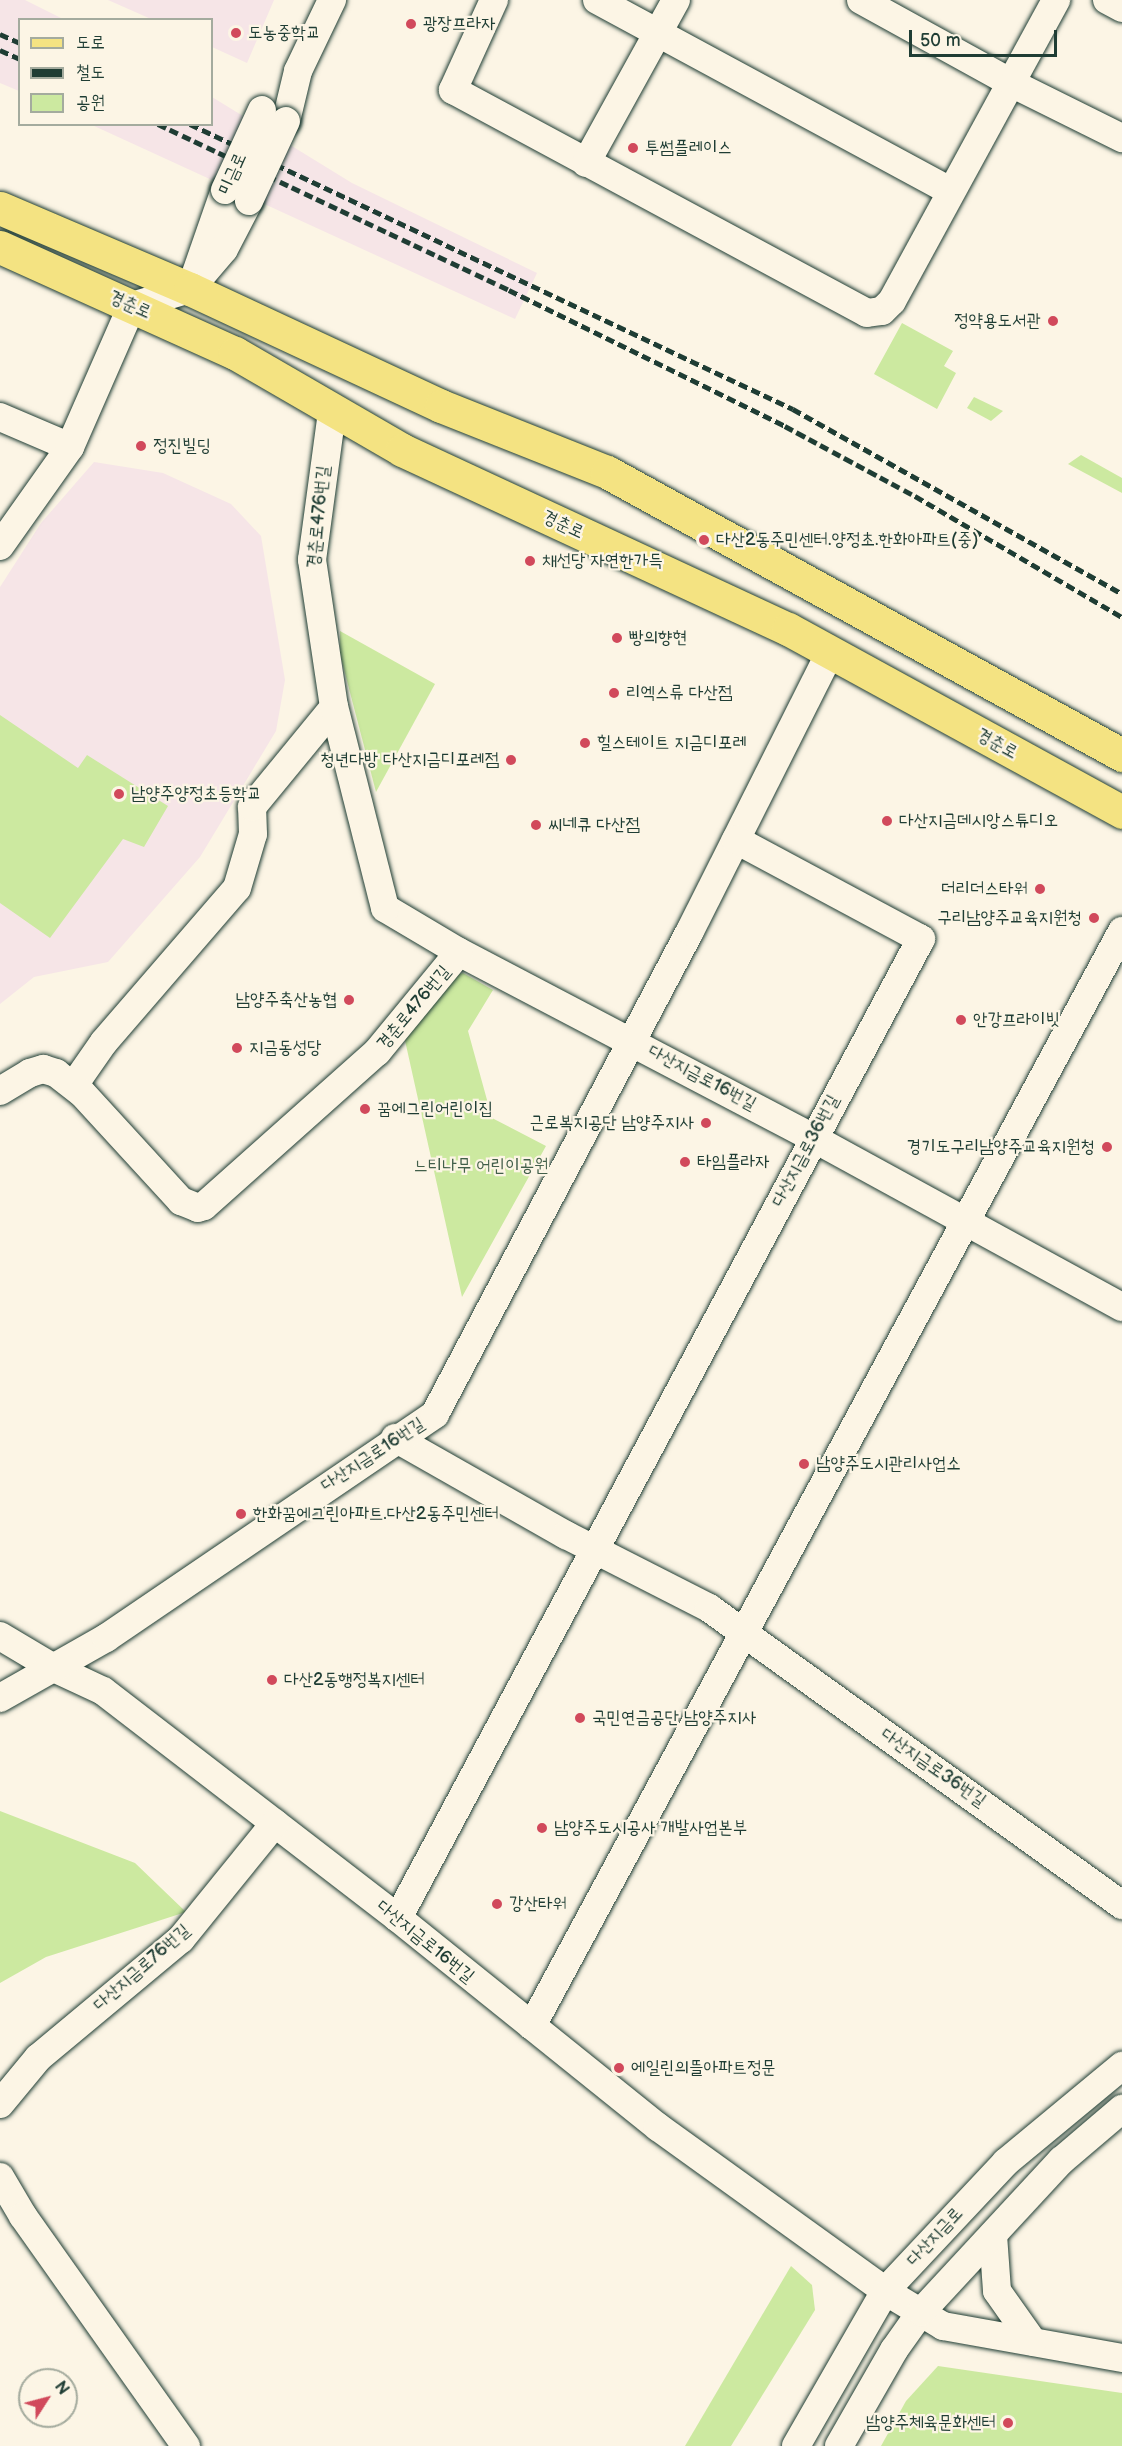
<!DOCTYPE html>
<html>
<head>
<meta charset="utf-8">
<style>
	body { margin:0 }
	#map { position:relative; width:1122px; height:2446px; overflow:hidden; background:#fcf5e5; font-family:"Balsamiq Sans","Poor Story",sans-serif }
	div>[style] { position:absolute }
	.built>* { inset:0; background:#f6e5e7 }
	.green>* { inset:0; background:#cce9a0 }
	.roads { filter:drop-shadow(0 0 2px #1f3d34) drop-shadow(0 0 2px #1f3d34) }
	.minor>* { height:28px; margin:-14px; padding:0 14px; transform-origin:14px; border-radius:14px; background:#fcf5e5 }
	.major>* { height:33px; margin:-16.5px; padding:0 16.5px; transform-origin:16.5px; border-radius:16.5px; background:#f4e382 }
	.rail>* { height:4.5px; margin-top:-2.25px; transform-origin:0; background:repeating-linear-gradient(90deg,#1f3d34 0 9px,transparent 0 13.5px) }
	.bridges { filter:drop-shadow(0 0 2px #1f3d34) drop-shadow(0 0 2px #1f3d34) }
	.minor-bridge>* { height:28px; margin:-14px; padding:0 14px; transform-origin:14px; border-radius:14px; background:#fcf5e5 }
	.dots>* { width:16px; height:16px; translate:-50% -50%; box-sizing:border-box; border:3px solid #fcf5e5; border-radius:50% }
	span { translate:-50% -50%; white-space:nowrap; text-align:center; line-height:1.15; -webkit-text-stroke:4.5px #fcf5e5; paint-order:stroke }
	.poi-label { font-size:18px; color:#1f3d34 }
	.left { translate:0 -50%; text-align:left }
	.right { translate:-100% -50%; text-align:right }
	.street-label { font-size:18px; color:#1f3d34 }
	.park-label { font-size:18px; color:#425f4a }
	.legend { position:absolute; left:18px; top:18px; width:195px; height:108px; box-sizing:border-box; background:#fcf5e5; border:2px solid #a4ab9e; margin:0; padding:8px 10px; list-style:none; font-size:18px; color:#1f3d34 }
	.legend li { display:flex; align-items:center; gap:12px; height:30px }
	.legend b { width:30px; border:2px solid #a4ab9e }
	.north { position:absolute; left:18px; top:2368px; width:60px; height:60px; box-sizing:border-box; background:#fcf5e5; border:2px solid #a4ab9e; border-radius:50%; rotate:54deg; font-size:16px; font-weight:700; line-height:24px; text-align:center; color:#1f3d34 }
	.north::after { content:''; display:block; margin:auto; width:21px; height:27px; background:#d1495b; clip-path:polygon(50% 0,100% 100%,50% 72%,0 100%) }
	.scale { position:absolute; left:909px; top:30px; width:148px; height:27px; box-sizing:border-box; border:3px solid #1f3d34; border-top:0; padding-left:8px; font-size:18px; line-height:21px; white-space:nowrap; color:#1f3d34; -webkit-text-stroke:4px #fcf5e5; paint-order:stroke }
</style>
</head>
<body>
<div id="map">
	<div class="built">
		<i style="clip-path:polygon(0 0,25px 0,63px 19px,20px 20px,19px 91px,0 83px)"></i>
		<i style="clip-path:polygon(108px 0,274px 0,247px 63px,212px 47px,212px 20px,151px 19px)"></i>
		<i style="clip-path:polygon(212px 97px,352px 183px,537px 273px,515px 319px,92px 125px,212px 124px)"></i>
		<i style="clip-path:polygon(94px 462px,163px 473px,231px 504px,261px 536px,285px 680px,276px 731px,200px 857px,108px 962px,34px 977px,0 1004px,0 587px,41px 523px)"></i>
	</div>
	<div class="green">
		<i style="clip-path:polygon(902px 323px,953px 351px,944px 366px,956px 373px,937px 409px,874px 374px)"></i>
		<i style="clip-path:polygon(974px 397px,1003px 411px,991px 421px,967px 408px)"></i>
		<i style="clip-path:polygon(1081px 455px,1122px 478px,1122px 493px,1068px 464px)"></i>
		<i style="clip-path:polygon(340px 631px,435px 684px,376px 792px,340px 654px)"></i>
		<i style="clip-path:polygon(0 715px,78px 768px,87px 755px,168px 806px,144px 847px,123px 839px,50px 938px,0 903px)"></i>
		<i style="clip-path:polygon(463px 973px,493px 990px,468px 1031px,492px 1118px,546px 1146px,462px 1297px,404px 1036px,447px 977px)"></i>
		<i style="clip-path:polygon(0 1811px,135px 1863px,186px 1912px,46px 1957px,0 1983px)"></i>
		<i style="clip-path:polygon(791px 2266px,812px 2285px,815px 2310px,731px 2446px,685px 2446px)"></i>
		<i style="clip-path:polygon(938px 2366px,1122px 2393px,1122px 2446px,881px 2446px,906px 2401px)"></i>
	</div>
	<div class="roads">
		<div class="minor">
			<i style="left:494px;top:0;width:99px;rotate:114.5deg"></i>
			<i style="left:453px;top:90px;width:470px;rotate:28.3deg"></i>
			<i style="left:867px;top:313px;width:15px;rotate:-8deg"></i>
			<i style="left:882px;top:311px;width:14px;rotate:-45deg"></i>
			<i style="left:892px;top:301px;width:343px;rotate:-61.4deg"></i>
			<i style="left:597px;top:0;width:401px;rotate:28.4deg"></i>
			<i style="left:861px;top:0;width:174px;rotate:28.9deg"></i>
			<i style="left:1013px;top:84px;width:122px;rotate:26.4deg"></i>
			<i style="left:1107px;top:0;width:17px;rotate:28deg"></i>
			<i style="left:286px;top:121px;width:51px;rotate:-76.5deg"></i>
			<i style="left:298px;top:71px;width:79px;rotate:-64.4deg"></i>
			<i style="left:586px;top:163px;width:186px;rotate:-61.1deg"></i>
			<i style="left:195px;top:276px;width:91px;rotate:-70.8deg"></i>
			<i style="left:0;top:417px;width:76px;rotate:23.2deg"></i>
			<i style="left:0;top:546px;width:121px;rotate:-54.7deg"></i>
			<i style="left:70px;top:447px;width:154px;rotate:-66.3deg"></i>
			<i style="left:132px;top:306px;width:60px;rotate:-16.3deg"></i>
			<i style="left:190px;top:289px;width:52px;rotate:-49.6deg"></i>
			<i style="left:224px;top:249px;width:54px;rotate:-62.5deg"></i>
			<i style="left:459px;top:952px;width:400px;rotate:27.7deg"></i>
			<i style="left:813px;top:1138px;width:352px;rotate:28.7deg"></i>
			<i style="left:74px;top:1085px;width:52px;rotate:-55.1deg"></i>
			<i style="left:104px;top:1042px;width:203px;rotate:-49.2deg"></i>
			<i style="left:237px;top:888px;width:56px;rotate:-73.5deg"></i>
			<i style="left:253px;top:834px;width:27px;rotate:-92deg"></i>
			<i style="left:252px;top:807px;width:129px;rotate:-50.6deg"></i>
			<i style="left:0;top:1091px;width:35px;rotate:-31deg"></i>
			<i style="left:30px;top:1073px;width:14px;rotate:-17deg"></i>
			<i style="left:43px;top:1069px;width:14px;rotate:17deg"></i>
			<i style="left:56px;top:1073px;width:33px;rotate:38deg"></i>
			<i style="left:82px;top:1093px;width:147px;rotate:47.5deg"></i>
			<i style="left:181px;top:1201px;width:18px;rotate:22deg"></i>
			<i style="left:198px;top:1208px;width:6px;rotate:-18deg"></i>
			<i style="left:204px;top:1206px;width:232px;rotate:-41.7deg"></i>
			<i style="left:377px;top:1052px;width:129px;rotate:-50.6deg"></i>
			<i style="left:459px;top:952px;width:86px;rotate:-149.3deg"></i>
			<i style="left:385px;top:908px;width:207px;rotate:-104.2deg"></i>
			<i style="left:334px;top:707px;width:149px;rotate:-98.5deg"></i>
			<i style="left:312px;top:560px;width:149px;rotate:-82.3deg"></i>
			<i style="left:395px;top:1438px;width:197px;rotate:29.6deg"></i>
			<i style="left:566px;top:1535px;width:161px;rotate:27deg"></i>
			<i style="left:709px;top:1608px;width:509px;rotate:35.72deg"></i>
			<i style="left:0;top:1636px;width:63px;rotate:30.7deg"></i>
			<i style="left:54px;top:1668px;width:54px;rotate:25.1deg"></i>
			<i style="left:103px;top:1691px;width:372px;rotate:37.6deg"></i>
			<i style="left:398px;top:1918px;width:334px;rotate:38.8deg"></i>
			<i style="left:658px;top:2127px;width:280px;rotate:35.8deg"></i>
			<i style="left:885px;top:2291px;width:68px;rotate:31.1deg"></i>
			<i style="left:943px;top:2326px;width:182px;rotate:10.1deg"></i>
			<i style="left:0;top:1698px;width:122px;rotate:-29.5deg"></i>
			<i style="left:106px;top:1638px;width:398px;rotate:-34.2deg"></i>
			<i style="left:435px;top:1414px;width:546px;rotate:-62.17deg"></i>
			<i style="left:690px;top:931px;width:311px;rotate:-63.3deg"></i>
			<i style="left:398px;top:1918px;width:1110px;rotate:-61.89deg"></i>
			<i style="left:921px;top:939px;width:210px;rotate:-151.8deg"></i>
			<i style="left:532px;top:2026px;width:1244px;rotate:-61.68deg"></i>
			<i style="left:0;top:2104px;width:60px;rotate:-50.4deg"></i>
			<i style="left:38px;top:2058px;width:186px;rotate:-39.8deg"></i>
			<i style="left:181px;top:1939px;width:149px;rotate:-51deg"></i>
			<i style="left:0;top:2177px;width:45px;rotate:59.5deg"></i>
			<i style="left:23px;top:2216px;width:282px;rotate:54.7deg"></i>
			<i style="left:993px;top:2235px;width:56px;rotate:85.9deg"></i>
			<i style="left:997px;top:2291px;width:62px;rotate:54.8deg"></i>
			<i style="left:796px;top:2446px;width:179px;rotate:-60.1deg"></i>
			<i style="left:885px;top:2291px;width:177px;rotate:-46.8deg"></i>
			<i style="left:1006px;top:2162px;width:151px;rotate:-39.6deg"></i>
			<i style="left:839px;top:2446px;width:111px;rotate:-60.2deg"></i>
			<i style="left:894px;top:2350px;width:47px;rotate:-54.6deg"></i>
			<i style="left:921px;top:2312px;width:207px;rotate:-47.2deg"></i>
			<i style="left:1062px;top:2160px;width:79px;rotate:-40.4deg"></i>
		</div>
		<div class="major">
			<i style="left:0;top:208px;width:207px;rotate:23.1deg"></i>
			<i style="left:190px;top:289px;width:277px;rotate:25deg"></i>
			<i style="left:441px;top:406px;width:179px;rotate:21.7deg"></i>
			<i style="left:607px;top:472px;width:588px;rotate:28.79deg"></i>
			<i style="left:0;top:247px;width:258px;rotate:24.3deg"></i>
			<i style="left:235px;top:353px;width:193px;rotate:30.1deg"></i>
			<i style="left:402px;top:450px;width:425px;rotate:24.9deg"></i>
			<i style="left:788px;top:629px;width:381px;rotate:28.7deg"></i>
		</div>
	</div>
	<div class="rail">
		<i style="left:0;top:34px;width:22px;rotate:24deg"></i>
		<i style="left:0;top:50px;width:22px;rotate:24deg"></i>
		<i style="left:158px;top:124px;width:388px;rotate:25.3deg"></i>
		<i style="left:509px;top:290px;width:308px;rotate:26.2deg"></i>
		<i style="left:785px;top:426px;width:148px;rotate:28.3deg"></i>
		<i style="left:915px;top:496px;width:240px;rotate:30.3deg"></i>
		<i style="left:190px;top:124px;width:667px;rotate:25.3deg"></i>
		<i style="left:793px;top:409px;width:377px;rotate:29.3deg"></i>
	</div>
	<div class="bridges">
		<div class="minor-bridge">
			<i style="left:225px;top:190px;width:88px;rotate:-65.2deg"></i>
			<i style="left:249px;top:201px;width:88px;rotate:-65.2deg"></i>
		</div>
	</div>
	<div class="dots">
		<i style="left:411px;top:24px;background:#d1495b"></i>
		<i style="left:236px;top:33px;background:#d1495b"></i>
		<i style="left:633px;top:148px;background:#d1495b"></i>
		<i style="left:1053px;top:321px;background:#d1495b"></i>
		<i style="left:141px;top:446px;background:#d1495b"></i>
		<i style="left:704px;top:540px;background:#d1495b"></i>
		<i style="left:530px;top:561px;background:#d1495b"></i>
		<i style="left:617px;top:638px;background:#d1495b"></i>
		<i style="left:614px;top:693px;background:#d1495b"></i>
		<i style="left:585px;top:743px;background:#d1495b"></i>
		<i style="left:511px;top:760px;background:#d1495b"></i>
		<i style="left:119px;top:794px;background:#d1495b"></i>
		<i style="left:887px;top:821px;background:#d1495b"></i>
		<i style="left:536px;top:825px;background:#d1495b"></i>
		<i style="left:1040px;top:889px;background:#d1495b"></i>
		<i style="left:1094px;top:918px;background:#d1495b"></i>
		<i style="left:349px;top:1000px;background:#d1495b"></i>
		<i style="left:961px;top:1020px;background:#d1495b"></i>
		<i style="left:237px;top:1048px;background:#d1495b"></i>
		<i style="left:365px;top:1109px;background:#d1495b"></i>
		<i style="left:706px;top:1123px;background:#d1495b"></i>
		<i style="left:1107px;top:1147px;background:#d1495b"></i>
		<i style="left:685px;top:1162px;background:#d1495b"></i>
		<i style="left:804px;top:1464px;background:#d1495b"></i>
		<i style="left:241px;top:1514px;background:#d1495b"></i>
		<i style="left:272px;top:1680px;background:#d1495b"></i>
		<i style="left:580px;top:1718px;background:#d1495b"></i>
		<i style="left:542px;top:1828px;background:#d1495b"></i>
		<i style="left:497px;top:1904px;background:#d1495b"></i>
		<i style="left:619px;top:2068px;background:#d1495b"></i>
		<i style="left:1008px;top:2423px;background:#d1495b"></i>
	</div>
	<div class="poi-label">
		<span class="left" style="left:423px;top:24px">광장프라자</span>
		<span class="left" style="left:248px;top:33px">도농중학교</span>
		<span class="left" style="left:645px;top:148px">투썸플레이스</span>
		<span class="right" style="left:1041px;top:321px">정약용도서관</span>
		<span class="left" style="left:153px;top:446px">정진빌딩</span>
		<span class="left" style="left:716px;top:540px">다산2동주민센터.양정초.한화아파트(중)</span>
		<span class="left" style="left:542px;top:561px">채선당 자연한가득</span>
		<span class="left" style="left:629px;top:638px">빵의향현</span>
		<span class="left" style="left:626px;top:693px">리엑스류 다산점</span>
		<span class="left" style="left:597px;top:743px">힐스테이트 지금디포레</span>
		<span class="right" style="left:499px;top:760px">청년다방 다산지금디포레점</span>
		<span class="left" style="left:131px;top:794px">남양주양정초등학교</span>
		<span class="left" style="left:899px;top:821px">다산지금데시앙스튜디오</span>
		<span class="left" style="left:548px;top:825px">씨네큐 다산점</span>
		<span class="right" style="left:1028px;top:889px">더리더스타워</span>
		<span class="right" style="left:1082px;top:918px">구리남양주교육지원청</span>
		<span class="right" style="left:337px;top:1000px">남양주축산농협</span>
		<span class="left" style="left:973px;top:1020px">안강프라이빗</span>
		<span class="left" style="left:249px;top:1048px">지금동성당</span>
		<span class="left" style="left:377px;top:1109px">꿈에그린어린이집</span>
		<span class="right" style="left:694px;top:1123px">근로복지공단 남양주지사</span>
		<span class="right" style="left:1095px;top:1147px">경기도구리남양주교육지원청</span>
		<span class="left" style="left:697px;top:1162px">타임플라자</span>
		<span class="left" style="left:816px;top:1464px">남양주도시관리사업소</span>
		<span class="left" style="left:253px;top:1514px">한화꿈에그린아파트.다산2동주민센터</span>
		<span class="left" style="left:284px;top:1680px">다산2동행정복지센터</span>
		<span class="left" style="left:592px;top:1718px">국민연금공단 남양주지사</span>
		<span class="left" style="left:554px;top:1828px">남양주도시공사 개발사업본부</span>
		<span class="left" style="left:509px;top:1904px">강산타워</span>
		<span class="left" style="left:631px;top:2068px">에일린의뜰아파트정문</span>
		<span class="right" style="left:996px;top:2423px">남양주체육문화센터</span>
	</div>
	<div class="street-label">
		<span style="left:233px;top:174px;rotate:-66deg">미금로</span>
		<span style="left:130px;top:305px;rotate:24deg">경춘로</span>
		<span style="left:319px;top:517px;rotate:-84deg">경춘로476번길</span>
		<span style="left:563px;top:525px;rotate:25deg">경춘로</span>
		<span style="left:997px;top:744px;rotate:29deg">경춘로</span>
		<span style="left:414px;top:1008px;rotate:-50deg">경춘로476번길</span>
		<span style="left:702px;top:1078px;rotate:28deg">다산지금로16번길</span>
		<span style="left:806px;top:1151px;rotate:-62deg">다산지금로36번길</span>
		<span style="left:373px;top:1455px;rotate:-33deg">다산지금로16번길</span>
		<span style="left:933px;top:1768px;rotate:35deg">다산지금로36번길</span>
		<span style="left:425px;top:1942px;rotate:39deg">다산지금로16번길</span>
		<span style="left:142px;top:1968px;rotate:-41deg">다산지금로76번길</span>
		<span style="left:935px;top:2237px;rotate:-47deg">다산지금로</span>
	</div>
	<div class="park-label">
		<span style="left:481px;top:1166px">느티나무 어린이공원</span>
	</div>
	<ul class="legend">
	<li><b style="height:8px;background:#f4e382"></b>도로</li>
	<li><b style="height:8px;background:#1f3d34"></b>철도</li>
	<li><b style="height:16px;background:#cce9a0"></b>공원</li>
	</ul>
	<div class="north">N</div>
	<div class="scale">50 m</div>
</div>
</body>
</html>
